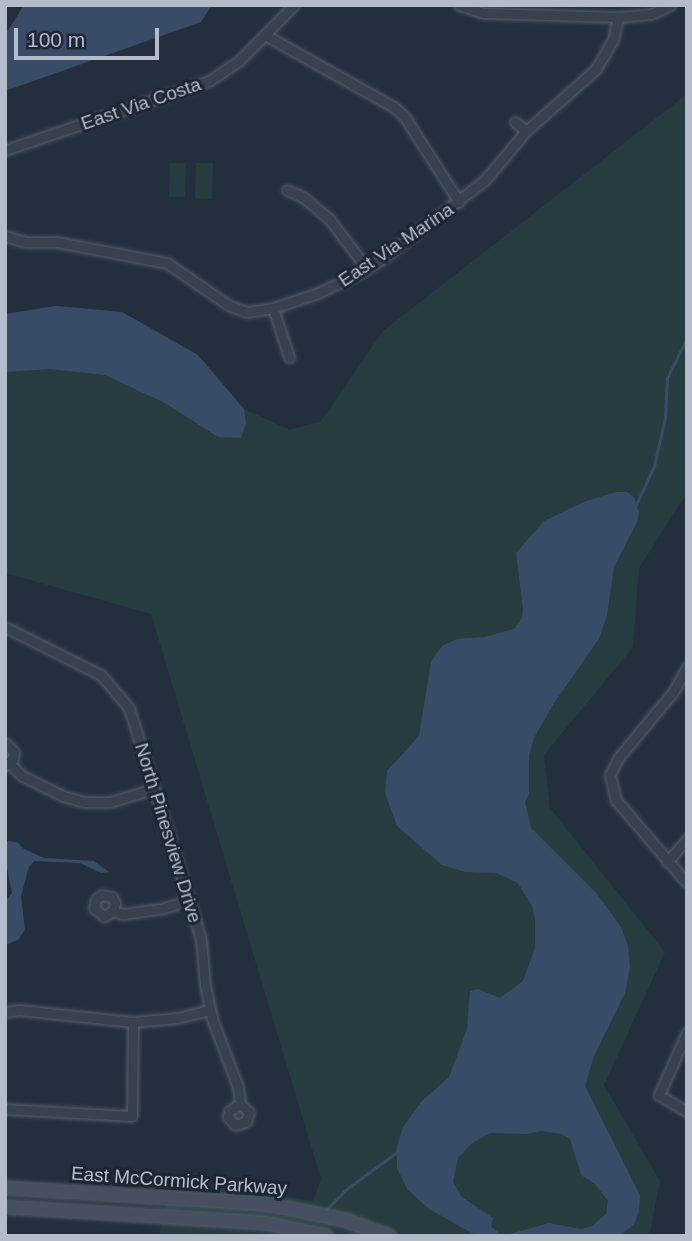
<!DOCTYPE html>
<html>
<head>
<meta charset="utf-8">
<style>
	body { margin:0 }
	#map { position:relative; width:692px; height:1241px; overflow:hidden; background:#242f3e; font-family:Helvetica,sans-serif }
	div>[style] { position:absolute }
	.green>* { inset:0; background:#263c3f }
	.water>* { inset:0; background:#394c67 }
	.stream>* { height:2.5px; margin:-1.25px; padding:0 1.25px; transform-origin:1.25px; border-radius:1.25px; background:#394c67 }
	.roads { filter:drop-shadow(0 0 2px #565f6c) drop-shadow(0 0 2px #565f6c) }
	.minor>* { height:9px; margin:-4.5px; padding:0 4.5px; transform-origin:4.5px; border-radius:4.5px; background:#38414e }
	.secondary>* { height:12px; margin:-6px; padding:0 6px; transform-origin:6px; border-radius:6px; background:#465061 }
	span { translate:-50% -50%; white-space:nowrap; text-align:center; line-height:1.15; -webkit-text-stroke:6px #1d2633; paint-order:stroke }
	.street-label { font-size:19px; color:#b4bcc9 }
	.frame { position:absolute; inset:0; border:7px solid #b4bcc9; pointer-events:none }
	.scale { position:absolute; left:14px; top:28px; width:145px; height:32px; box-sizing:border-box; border:4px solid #b4bcc9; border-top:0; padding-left:9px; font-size:21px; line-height:24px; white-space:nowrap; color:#b4bcc9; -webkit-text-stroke:5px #1d2633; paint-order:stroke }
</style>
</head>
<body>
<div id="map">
	<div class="green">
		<i style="clip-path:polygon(687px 94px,687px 493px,639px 568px,633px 647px,544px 755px,550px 808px,665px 952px,604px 1085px,660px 1181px,650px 1232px,644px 1236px,159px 1236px,169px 1184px,223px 1186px,313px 1201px,321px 1179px,151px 614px,5px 573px,5px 314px,56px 306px,122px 312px,198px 355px,244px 409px,290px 430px,321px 421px,383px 331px)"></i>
		<i style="clip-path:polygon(170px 163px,186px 163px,185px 197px,169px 197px)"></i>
		<i style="clip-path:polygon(196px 163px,213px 163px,212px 199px,195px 198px)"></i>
	</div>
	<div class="water">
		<i style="clip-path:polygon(24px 5px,212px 5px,201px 22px,5px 91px,5px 35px)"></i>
		<i style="clip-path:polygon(56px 306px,122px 312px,198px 355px,244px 409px,246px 424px,241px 438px,218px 437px,165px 403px,105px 375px,49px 369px,5px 372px,5px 314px)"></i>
		<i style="clip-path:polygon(616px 492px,627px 492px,634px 497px,639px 512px,638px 520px,614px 567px,607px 615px,599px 639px,554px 703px,534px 738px,529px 755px,529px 794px,525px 802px,531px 828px,597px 894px,621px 927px,628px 946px,630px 968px,625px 993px,594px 1056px,585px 1086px,640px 1195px,639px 1212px,634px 1224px,620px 1236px,503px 1236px,549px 1223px,581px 1229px,592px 1226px,606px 1214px,608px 1201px,595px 1184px,581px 1175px,570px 1139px,562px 1134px,541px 1131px,527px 1134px,490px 1133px,471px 1144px,458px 1158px,453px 1182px,462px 1197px,493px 1218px,491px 1226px,502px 1236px,477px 1236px,429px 1209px,407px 1189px,397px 1168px,397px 1147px,403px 1127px,422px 1101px,449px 1077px,467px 1029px,470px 991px,478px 989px,500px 998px,523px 981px,535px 948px,535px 919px,532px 906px,518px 883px,496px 873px,465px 872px,442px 865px,397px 826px,385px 793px,387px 771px,419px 736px,431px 662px,442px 646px,457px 639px,485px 637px,514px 629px,522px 618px,523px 610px,516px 553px,544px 521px,586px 501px)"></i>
		<i style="clip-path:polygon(5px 841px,17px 842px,24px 849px,44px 858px,94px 861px,109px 872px,101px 873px,80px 863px,34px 861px,29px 867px,21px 896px,25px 930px,18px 940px,5px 945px,5px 902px,12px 893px,6px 864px)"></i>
	</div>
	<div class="stream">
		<i style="left:636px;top:505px;width:43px;rotate:-65.2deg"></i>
		<i style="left:654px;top:466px;width:49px;rotate:-77.1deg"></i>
		<i style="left:665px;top:418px;width:40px;rotate:-87.1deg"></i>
		<i style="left:667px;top:378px;width:45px;rotate:-63.4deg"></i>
		<i style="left:324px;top:1212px;width:29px;rotate:-46deg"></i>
		<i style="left:344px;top:1191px;width:66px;rotate:-36.3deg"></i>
	</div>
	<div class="roads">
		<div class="minor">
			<i style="left:459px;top:5px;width:25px;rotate:18deg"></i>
			<i style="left:483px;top:13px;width:135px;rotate:1.7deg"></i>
			<i style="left:618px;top:17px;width:33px;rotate:-5deg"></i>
			<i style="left:651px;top:14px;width:21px;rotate:-25deg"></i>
			<i style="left:265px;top:35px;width:148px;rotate:29.2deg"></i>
			<i style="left:394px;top:107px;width:13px;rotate:42deg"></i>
			<i style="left:404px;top:116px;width:102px;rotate:57.4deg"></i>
			<i style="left:515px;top:122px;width:14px;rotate:39deg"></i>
			<i style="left:5px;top:150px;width:215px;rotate:-18.7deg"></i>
			<i style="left:209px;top:81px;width:36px;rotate:-34deg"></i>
			<i style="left:239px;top:61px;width:78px;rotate:-45.5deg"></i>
			<i style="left:287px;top:190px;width:17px;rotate:24deg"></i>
			<i style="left:303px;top:197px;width:35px;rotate:40deg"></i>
			<i style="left:330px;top:220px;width:61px;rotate:52.9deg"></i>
			<i style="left:5px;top:236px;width:22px;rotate:16deg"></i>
			<i style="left:26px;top:242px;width:31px"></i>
			<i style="left:57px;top:242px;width:112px;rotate:10.8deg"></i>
			<i style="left:167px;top:263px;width:74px;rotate:34.5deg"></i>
			<i style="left:228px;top:305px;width:19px;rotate:21deg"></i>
			<i style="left:246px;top:312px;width:27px;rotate:-8deg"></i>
			<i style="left:273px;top:308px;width:47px;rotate:-18.4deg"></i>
			<i style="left:318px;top:293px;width:38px;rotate:-25deg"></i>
			<i style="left:353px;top:277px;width:36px;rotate:-32deg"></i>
			<i style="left:383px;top:258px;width:128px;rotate:-37.4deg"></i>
			<i style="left:485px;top:180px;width:64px;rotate:-50.1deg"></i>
			<i style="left:526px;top:131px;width:94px;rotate:-41.5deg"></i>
			<i style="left:596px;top:69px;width:34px;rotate:-60deg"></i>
			<i style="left:613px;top:40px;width:24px;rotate:-78deg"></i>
			<i style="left:273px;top:308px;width:52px;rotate:71.9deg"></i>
			<i style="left:5px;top:627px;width:107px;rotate:26.6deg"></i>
			<i style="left:101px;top:675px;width:43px;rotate:49.7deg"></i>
			<i style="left:129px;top:708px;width:242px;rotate:72.7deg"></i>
			<i style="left:201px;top:939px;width:46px;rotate:85deg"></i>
			<i style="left:205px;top:985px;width:35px;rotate:78deg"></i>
			<i style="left:212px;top:1019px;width:73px;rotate:69.1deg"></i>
			<i style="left:238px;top:1087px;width:17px;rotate:83deg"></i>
			<i style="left:240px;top:1104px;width:12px;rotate:42deg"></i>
			<i style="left:249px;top:1112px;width:10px;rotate:107deg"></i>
			<i style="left:246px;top:1122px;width:11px;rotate:165deg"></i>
			<i style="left:235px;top:1125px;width:11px;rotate:-131deg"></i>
			<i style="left:228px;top:1117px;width:6px;rotate:-81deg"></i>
			<i style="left:229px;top:1111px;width:13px;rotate:-32deg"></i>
			<i style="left:687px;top:667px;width:29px;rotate:119deg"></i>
			<i style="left:673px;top:692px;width:85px;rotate:129.7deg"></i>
			<i style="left:619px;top:757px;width:20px;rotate:117deg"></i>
			<i style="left:610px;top:775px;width:26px;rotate:77deg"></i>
			<i style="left:616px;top:800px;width:109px;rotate:49.5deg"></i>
			<i style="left:5px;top:743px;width:13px;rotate:45deg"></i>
			<i style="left:14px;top:752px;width:7px;rotate:98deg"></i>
			<i style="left:13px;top:759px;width:9px;rotate:144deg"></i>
			<i style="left:9px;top:763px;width:18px;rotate:45deg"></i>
			<i style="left:22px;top:776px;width:46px;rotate:26deg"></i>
			<i style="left:63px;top:796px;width:22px;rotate:16deg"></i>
			<i style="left:84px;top:802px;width:26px"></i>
			<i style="left:110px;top:802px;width:45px;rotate:-16.8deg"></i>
			<i style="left:667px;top:862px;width:30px;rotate:-49deg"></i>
			<i style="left:113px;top:911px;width:8px;rotate:-76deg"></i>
			<i style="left:115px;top:903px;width:7px;rotate:-117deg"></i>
			<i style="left:112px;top:897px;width:10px;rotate:-169deg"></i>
			<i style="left:102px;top:895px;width:7px;rotate:146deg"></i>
			<i style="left:96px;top:899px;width:9px;rotate:103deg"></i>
			<i style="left:94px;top:908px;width:13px;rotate:39deg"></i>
			<i style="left:104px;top:916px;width:10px;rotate:-29deg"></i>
			<i style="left:113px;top:911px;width:10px;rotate:17deg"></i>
			<i style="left:123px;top:914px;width:37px;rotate:-8deg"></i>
			<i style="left:160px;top:909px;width:29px;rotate:-16deg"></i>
			<i style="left:5px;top:1012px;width:14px;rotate:-8deg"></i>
			<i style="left:19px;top:1010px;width:115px;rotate:6deg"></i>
			<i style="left:133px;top:1022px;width:44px;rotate:-5.2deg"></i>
			<i style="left:177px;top:1018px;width:34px;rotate:-14deg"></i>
			<i style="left:687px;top:1032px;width:69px;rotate:114deg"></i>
			<i style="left:659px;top:1095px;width:33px;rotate:31deg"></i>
			<i style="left:5px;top:1109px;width:127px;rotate:3.2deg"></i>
			<i style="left:132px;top:1116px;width:94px;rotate:-89.4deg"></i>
		</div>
		<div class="secondary">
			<i style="left:5px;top:1188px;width:261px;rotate:3.5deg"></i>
			<i style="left:266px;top:1204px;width:81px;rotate:11.4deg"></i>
			<i style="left:345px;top:1220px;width:47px;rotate:20deg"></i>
			<i style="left:5px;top:1207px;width:260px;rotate:3.5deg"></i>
			<i style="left:265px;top:1223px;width:62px;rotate:12deg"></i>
		</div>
	</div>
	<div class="street-label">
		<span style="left:141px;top:104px;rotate:-19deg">East Via Costa</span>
		<span style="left:396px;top:245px;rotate:-34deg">East Via Marina</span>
		<span style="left:168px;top:833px;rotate:73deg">North Pinesview Drive</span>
		<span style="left:179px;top:1181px;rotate:4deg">East McCormick Parkway</span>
	</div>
	<div class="frame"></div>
	<div class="scale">100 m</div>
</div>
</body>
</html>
